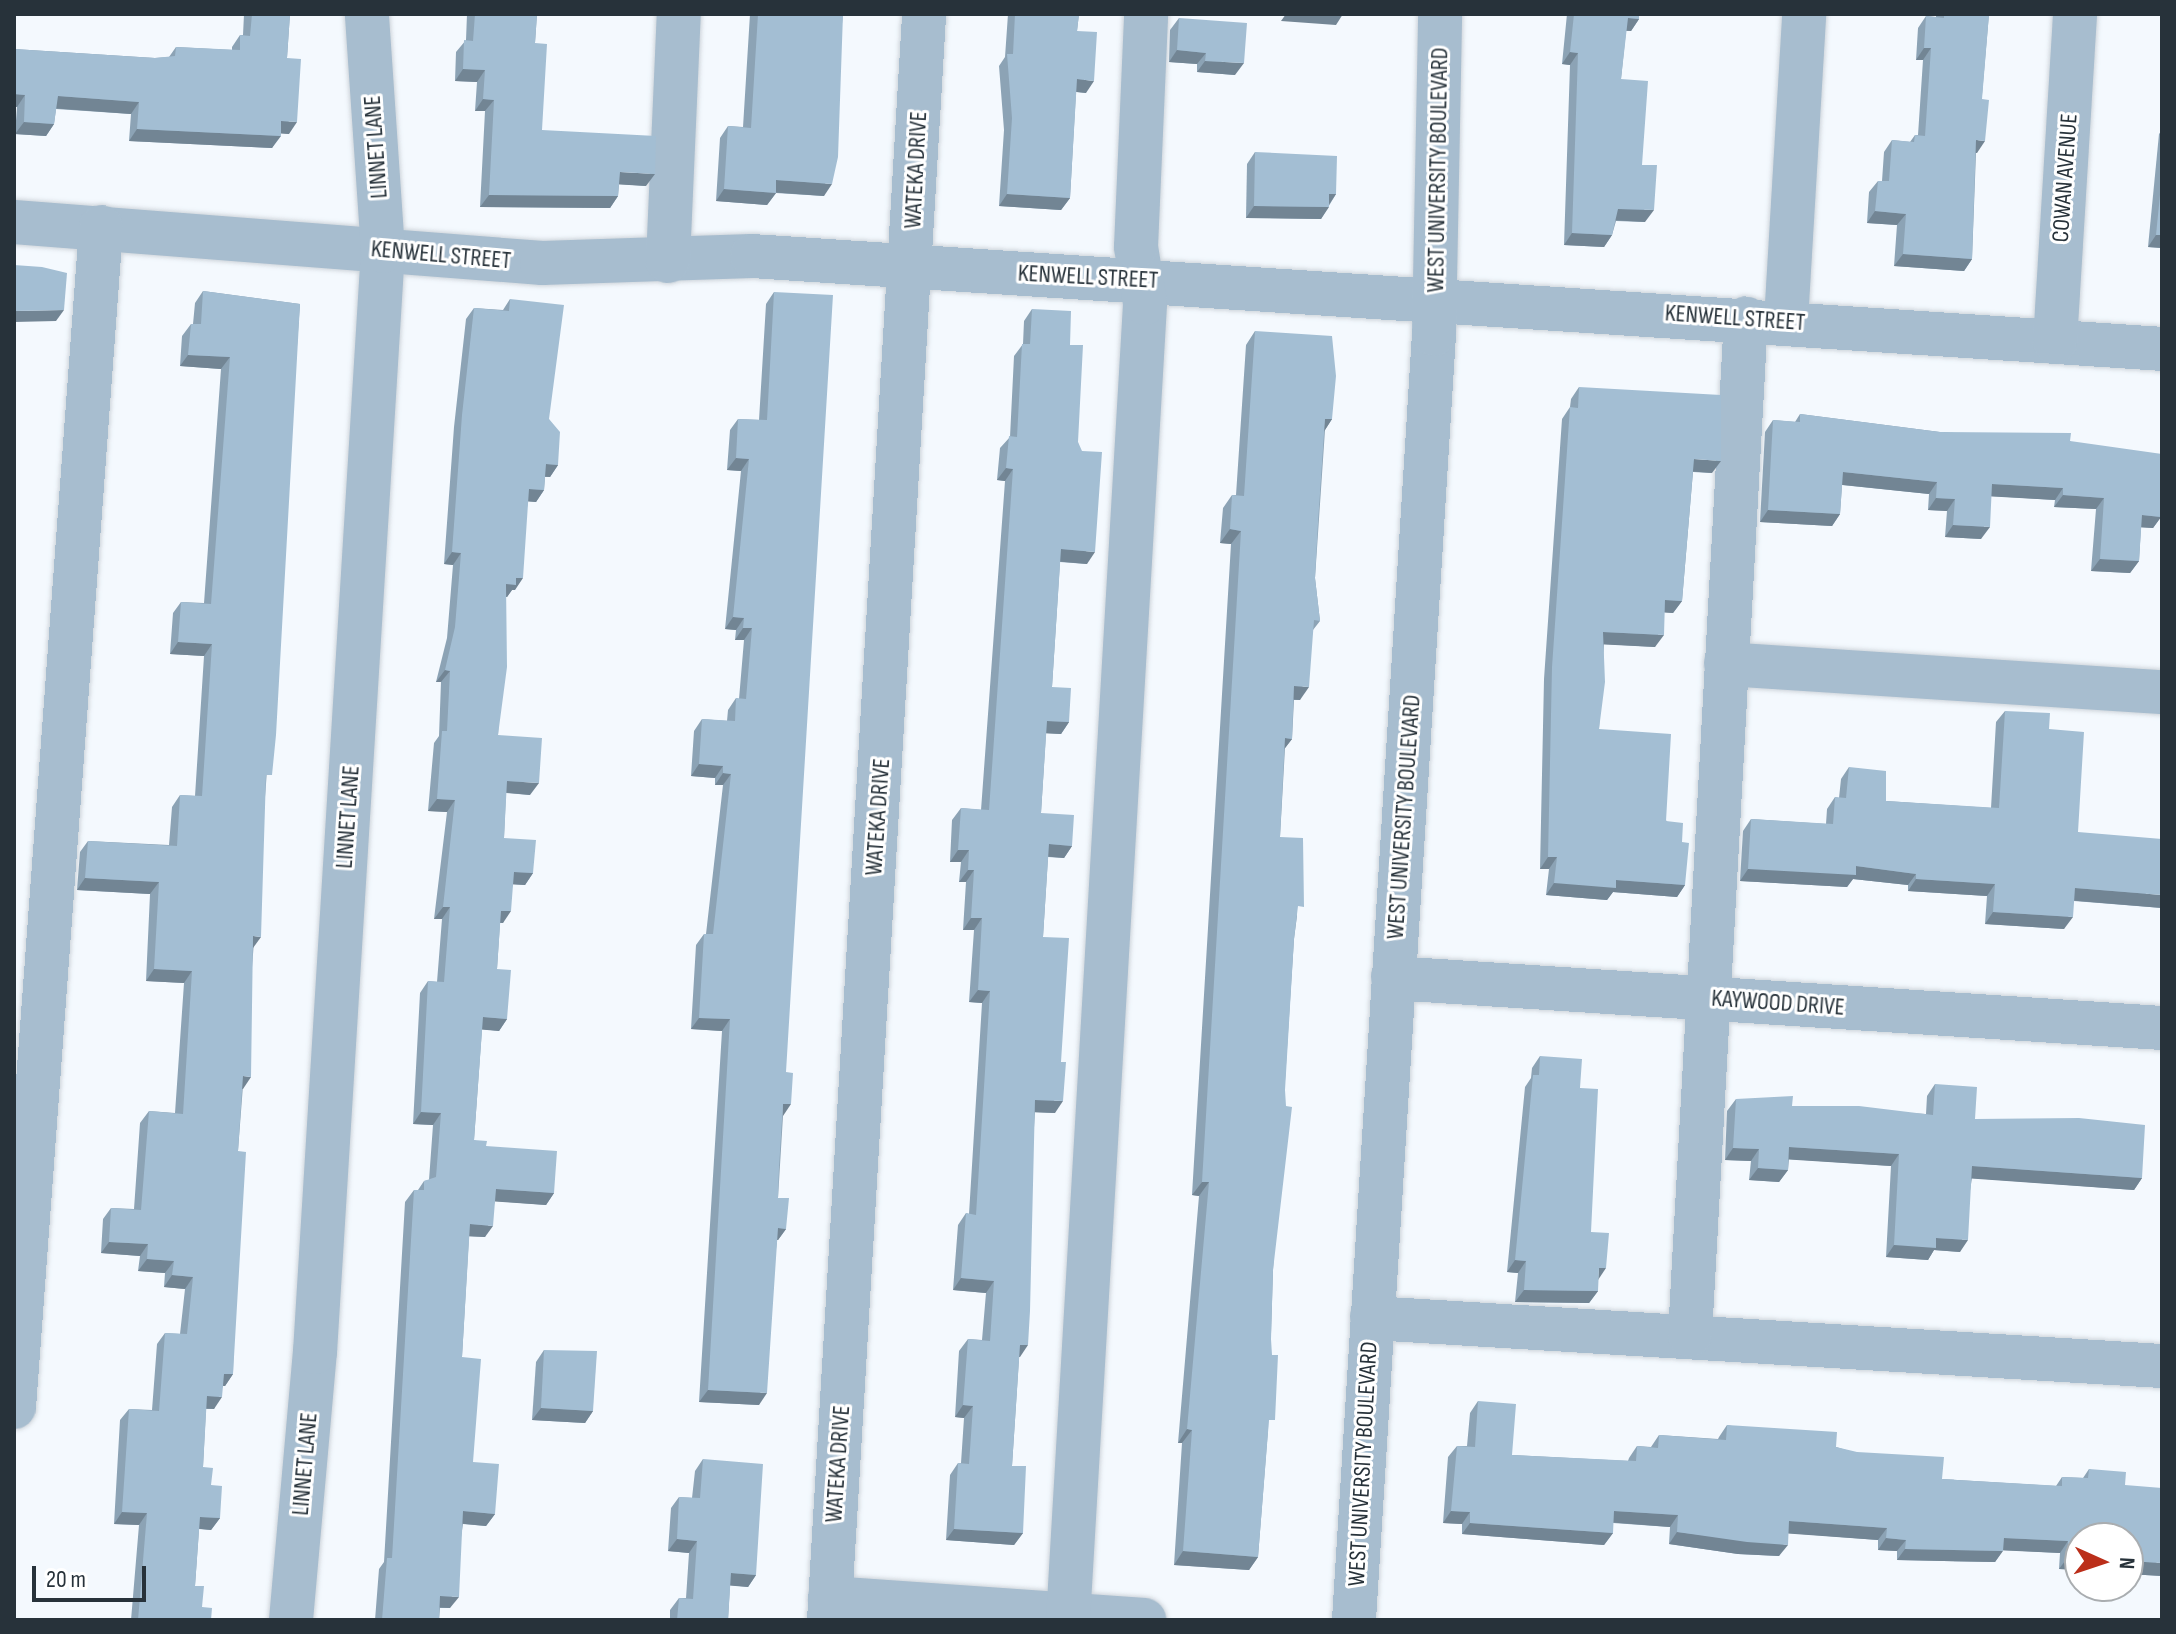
<!DOCTYPE html>
<html>
<head>
<meta charset="utf-8">
<style>
	body { margin:0 }
	#map { position:relative; width:2176px; height:1634px; overflow:hidden; background:#f4f9fe; font-family:"Sofia Sans Condensed",sans-serif }
	div>[style] { position:absolute }
	.roads { filter:drop-shadow(0 0 2px #cfd5db) drop-shadow(0 0 2px #cfd5db) }
	.minor>* { height:44px; margin:-22px; padding:0 22px; transform-origin:22px; border-radius:22px; background:#a7bdcf }
	.wall>* { inset:0; background:#8ca3b5 }
	.shaded-wall>* { inset:0; background:#728594 }
	.building>* { inset:0; background:#a3bed3 }
	span { translate:-50% -50%; white-space:nowrap; text-align:center; line-height:1.15; -webkit-text-stroke:6px #fff; paint-order:stroke }
	.street-label { font-size:24px; color:#27323a }
	.frame { position:absolute; inset:0; border:16px solid #27323a; pointer-events:none }
	.north { position:absolute; left:2064px; top:1522px; width:80px; height:80px; box-sizing:border-box; background:#fff; border:2px solid #a9adb0; border-radius:50%; rotate:93deg; font-size:22px; font-weight:700; line-height:32px; text-align:center; color:#27323a }
	.north::after { content:''; display:block; margin:auto; width:28px; height:36px; background:#bb2f1a; clip-path:polygon(50% 0,100% 100%,50% 72%,0 100%) }
	.scale { position:absolute; left:32px; top:1566px; width:114px; height:36px; box-sizing:border-box; border:4px solid #27323a; border-top:0; padding-left:10px; font-size:24px; line-height:28px; white-space:nowrap; color:#27323a; -webkit-text-stroke:6px #fff; paint-order:stroke }
</style>
</head>
<body>
<div id="map">
	<div class="roads">
		<div class="minor">
			<i style="left:14px;top:222px;width:530px;rotate:4.44deg"></i>
			<i style="left:542px;top:263px;width:210px;rotate:-1.9deg"></i>
			<i style="left:752px;top:256px;width:1413px;rotate:3.77deg"></i>
			<i style="left:668px;top:261px;width:247px;rotate:-87.5deg"></i>
			<i style="left:1786px;top:321px;width:308px;rotate:-86.6deg"></i>
			<i style="left:2055px;top:342px;width:329px;rotate:-86.5deg"></i>
			<i style="left:1726px;top:664px;width:437px;rotate:3.7deg"></i>
			<i style="left:1393px;top:978px;width:771px;rotate:3.72deg"></i>
			<i style="left:1372px;top:1318px;width:791px;rotate:3.48deg"></i>
			<i style="left:1690px;top:1335px;width:1018px;rotate:-86.85deg"></i>
			<i style="left:14px;top:1407px;width:1183px;rotate:-85.78deg"></i>
			<i style="left:830px;top:1598px;width:315px;rotate:4deg"></i>
			<i style="left:291px;top:1620px;width:269px;rotate:-84.9deg"></i>
			<i style="left:315px;top:1352px;width:1103px;rotate:-86.47deg"></i>
			<i style="left:383px;top:251px;width:238px;rotate:-93.9deg"></i>
			<i style="left:829px;top:1620px;width:1609px;rotate:-86.61deg"></i>
			<i style="left:1068px;top:1620px;width:1319px;rotate:-86.65deg"></i>
			<i style="left:1145px;top:303px;width:57px;rotate:-99.1deg"></i>
			<i style="left:1136px;top:247px;width:233px;rotate:-87.5deg"></i>
			<i style="left:1354px;top:1620px;width:1288px;rotate:-86.44deg"></i>
			<i style="left:1434px;top:334px;width:320px;rotate:-88.9deg"></i>
		</div>
	</div>
	<div class="wall">
		<i style="clip-path:polygon(244px 14px,290px 14px,287px 58px,289px 134px,281px 133px,272px 148px,129px 141px,131px 114px,56px 109px,54px 124px,46px 136px,15px 134px,17px 107px,14px 107px,14px 49px,155px 58px,169px 57px,176px 47px,232px 50px,232px 47px,240px 35px,243px 35px)"></i>
		<i style="clip-path:polygon(467px 14px,537px 14px,535px 43px,542px 130px,646px 186px,619px 184px,618px 196px,610px 208px,480px 207px,485px 111px,475px 111px,477px 82px,455px 81px,456px 52px,466px 40px)"></i>
		<i style="clip-path:polygon(750px 14px,843px 14px,824px 196px,776px 193px,767px 205px,716px 201px,720px 138px,728px 126px,743px 127px)"></i>
		<i style="clip-path:polygon(1008px 14px,1079px 14px,1077px 31px,1086px 93px,1076px 92px,1070px 198px,1061px 210px,999px 206px,1004px 130px,999px 66px,1005px 57px)"></i>
		<i style="clip-path:polygon(1567px 14px,1639px 14px,1639px 19px,1631px 31px,1626px 31px,1621px 79px,1642px 165px,1645px 222px,1616px 221px,1612px 235px,1604px 247px,1564px 245px,1570px 65px,1562px 64px)"></i>
		<i style="clip-path:polygon(1936px 14px,1989px 14px,1977px 153px,1976px 153px,1972px 259px,1964px 271px,1894px 266px,1897px 225px,1867px 223px,1869px 192px,1878px 181px,1882px 181px,1884px 152px,1892px 140px,1910px 142px,1915px 135px,1918px 135px,1923px 60px,1916px 60px,1918px 28px,1926px 16px,1936px 17px)"></i>
		<i style="clip-path:polygon(1179px 18px,1235px 75px,1197px 72px,1197px 64px,1169px 62px,1170px 30px)"></i>
		<i style="clip-path:polygon(2162px 130px,2162px 248px,2148px 247px,2159px 134px)"></i>
		<i style="clip-path:polygon(1255px 152px,1336px 194px,1321px 219px,1246px 218px,1247px 164px)"></i>
		<i style="clip-path:polygon(203px 291px,300px 304px,266px 784px,238px 1151px,233px 1374px,225px 1386px,223px 1386px,214px 1409px,206px 1409px,203px 1467px,211px 1485px,220px 1518px,211px 1530px,199px 1529px,195px 1586px,202px 1607px,211px 1620px,131px 1620px,139px 1525px,114px 1524px,120px 1420px,129px 1409px,152px 1410px,157px 1344px,165px 1333px,180px 1334px,185px 1289px,164px 1287px,165px 1273px,138px 1271px,140px 1256px,101px 1253px,103px 1219px,111px 1208px,134px 1209px,140px 1123px,149px 1111px,175px 1113px,184px 983px,146px 981px,150px 894px,77px 890px,80px 852px,88px 841px,169px 845px,172px 807px,180px 795px,195px 796px,204px 656px,170px 654px,173px 613px,181px 602px,204px 603px,221px 369px,180px 366px,182px 336px,191px 324px,193px 324px,195px 303px)"></i>
		<i style="clip-path:polygon(774px 292px,783px 1116px,778px 1198px,786px 1229px,778px 1240px,777px 1240px,759px 1405px,699px 1402px,722px 1031px,691px 1029px,696px 945px,704px 934px,706px 934px,723px 785px,715px 785px,715px 778px,691px 776px,694px 731px,702px 719px,727px 721px,728px 710px,736px 698px,739px 699px,744px 640px,735px 640px,736px 630px,725px 629px,741px 471px,727px 470px,730px 430px,738px 419px,759px 420px,766px 304px)"></i>
		<i style="clip-path:polygon(510px 299px,549px 419px,558px 465px,550px 477px,545px 477px,544px 490px,536px 502px,528px 501px,515px 590px,512px 590px,507px 597px,506px 597px,498px 735px,530px 795px,506px 793px,504px 838px,533px 873px,525px 885px,513px 884px,503px 923px,500px 923px,497px 969px,507px 1019px,499px 1031px,482px 1029px,474px 1140px,486px 1146px,554px 1193px,546px 1205px,495px 1201px,485px 1237px,469px 1236px,462px 1357px,473px 1462px,495px 1514px,486px 1526px,463px 1524px,450px 1608px,440px 1608px,439px 1620px,375px 1620px,379px 1569px,384px 1562px,405px 1202px,414px 1190px,418px 1190px,424px 1181px,429px 1180px,433px 1125px,413px 1124px,420px 993px,428px 981px,437px 982px,442px 919px,434px 919px,447px 812px,428px 811px,434px 743px,439px 736px,441px 682px,436px 682px,447px 638px,453px 565px,444px 564px,454px 427px,466px 319px,474px 308px,503px 310px)"></i>
		<i style="clip-path:polygon(1032px 309px,1070px 345px,1078px 442px,1087px 564px,1060px 562px,1052px 687px,1069px 722px,1061px 734px,1046px 733px,1041px 813px,1072px 846px,1064px 858px,1048px 857px,1043px 937px,1055px 1113px,1035px 1112px,1012px 1466px,1023px 1533px,1014px 1545px,946px 1540px,950px 1475px,958px 1463px,961px 1463px,964px 1418px,955px 1417px,959px 1351px,968px 1339px,982px 1340px,986px 1293px,953px 1290px,958px 1225px,966px 1213px,969px 1214px,982px 1003px,969px 1002px,974px 930px,963px 930px,966px 882px,959px 882px,961px 862px,950px 862px,952px 820px,961px 808px,981px 810px,1005px 481px,997px 480px,1000px 448px,1010px 437px,1014px 356px,1023px 344px,1024px 321px)"></i>
		<i style="clip-path:polygon(1255px 331px,1332px 419px,1325px 430px,1315px 578px,1320px 621px,1313px 630px,1300px 700px,1294px 700px,1292px 739px,1285px 748px,1280px 837px,1297px 916px,1294px 939px,1273px 1270px,1268px 1430px,1258px 1557px,1249px 1570px,1174px 1565px,1182px 1443px,1178px 1443px,1199px 1196px,1192px 1195px,1231px 544px,1220px 543px,1223px 508px,1232px 495px,1236px 495px,1246px 345px)"></i>
		<i style="clip-path:polygon(1579px 387px,1712px 473px,1693px 472px,1682px 601px,1673px 613px,1664px 612px,1655px 647px,1604px 644px,1599px 729px,1682px 842px,1685px 885px,1677px 897px,1613px 892px,1607px 900px,1546px 895px,1549px 869px,1540px 869px,1544px 679px,1562px 419px,1570px 407px,1571px 399px)"></i>
		<i style="clip-path:polygon(1800px 414px,1940px 432px,2070px 441px,2161px 517px,2153px 528px,2141px 527px,2139px 561px,2130px 573px,2091px 571px,2096px 509px,2054px 507px,2055px 500px,1991px 496px,1981px 539px,1945px 537px,1947px 511px,1928px 510px,1929px 494px,1842px 485px,1840px 514px,1832px 526px,1760px 522px,1765px 432px,1773px 420px,1795px 422px)"></i>
		<i style="clip-path:polygon(2005px 711px,2049px 729px,2078px 832px,2162px 908px,2074px 901px,2064px 929px,1985px 924px,1987px 896px,1908px 891px,1908px 885px,1853px 879px,1847px 887px,1740px 881px,1743px 831px,1751px 819px,1826px 824px,1827px 809px,1835px 797px,1839px 798px,1841px 779px,1849px 767px,1886px 801px,1991px 808px,1996px 722px)"></i>
		<i style="clip-path:polygon(1540px 1056px,1580px 1088px,1591px 1232px,1598px 1280px,1598px 1291px,1589px 1303px,1515px 1302px,1518px 1273px,1507px 1272px,1525px 1087px,1531px 1078px,1532px 1068px)"></i>
		<i style="clip-path:polygon(1935px 1084px,1975px 1119px,2142px 1178px,2134px 1190px,1972px 1178px,1960px 1252px,1934px 1250px,1928px 1260px,1886px 1257px,1891px 1166px,1789px 1159px,1788px 1170px,1779px 1182px,1749px 1180px,1751px 1161px,1725px 1160px,1727px 1111px,1736px 1099px,1792px 1106px,1926px 1114px,1927px 1096px)"></i>
		<i style="clip-path:polygon(544px 1350px,593px 1411px,585px 1423px,532px 1420px,536px 1362px)"></i>
		<i style="clip-path:polygon(1478px 1401px,1512px 1455px,1628px 1461px,1629px 1458px,1637px 1446px,1651px 1447px,1659px 1435px,1718px 1439px,1719px 1437px,1727px 1425px,1836px 1447px,1942px 1479px,2056px 1486px,2062px 1477px,2083px 1478px,2089px 1469px,2125px 1485px,2162px 1576px,2128px 1574px,2128px 1538px,2080px 1538px,2080px 1570px,2059px 1569px,2060px 1553px,2003px 1550px,1995px 1562px,1897px 1560px,1897px 1551px,1878px 1550px,1878px 1540px,1788px 1533px,1779px 1556px,1738px 1554px,1669px 1544px,1670px 1527px,1613px 1523px,1613px 1533px,1604px 1545px,1462px 1534px,1462px 1524px,1443px 1523px,1448px 1457px,1457px 1446px,1467px 1446px,1470px 1413px)"></i>
		<i style="clip-path:polygon(703px 1459px,756px 1575px,748px 1587px,730px 1585px,728px 1620px,670px 1620px,670px 1610px,679px 1598px,686px 1598px,689px 1553px,668px 1551px,671px 1508px,679px 1497px,692px 1498px,695px 1471px)"></i>
	</div>
	<div class="shaded-wall">
		<i style="clip-path:polygon(1286px 14px,1343px 14px,1336px 25px,1281px 21px)"></i>
		<i style="clip-path:polygon(1628px 18px,1639px 19px,1631px 31px,1619px 30px)"></i>
		<i style="clip-path:polygon(1924px 48px,1931px 48px,1923px 60px,1916px 60px)"></i>
		<i style="clip-path:polygon(1177px 50px,1206px 53px,1197px 64px,1169px 62px)"></i>
		<i style="clip-path:polygon(1570px 52px,1578px 53px,1570px 65px,1562px 64px)"></i>
		<i style="clip-path:polygon(1205px 61px,1244px 63px,1235px 75px,1197px 72px)"></i>
		<i style="clip-path:polygon(463px 69px,485px 70px,477px 82px,455px 81px)"></i>
		<i style="clip-path:polygon(1077px 79px,1094px 81px,1086px 93px,1069px 91px)"></i>
		<i style="clip-path:polygon(14px 94px,25px 95px,17px 107px,14px 107px)"></i>
		<i style="clip-path:polygon(58px 96px,139px 102px,131px 114px,50px 108px)"></i>
		<i style="clip-path:polygon(483px 99px,494px 100px,485px 111px,475px 111px)"></i>
		<i style="clip-path:polygon(281px 121px,297px 122px,289px 134px,273px 133px)"></i>
		<i style="clip-path:polygon(24px 122px,54px 124px,46px 136px,15px 134px)"></i>
		<i style="clip-path:polygon(137px 129px,281px 136px,272px 148px,129px 141px)"></i>
		<i style="clip-path:polygon(1976px 140px,1985px 141px,1977px 153px,1968px 152px)"></i>
		<i style="clip-path:polygon(620px 172px,655px 174px,646px 186px,612px 184px)"></i>
		<i style="clip-path:polygon(776px 180px,832px 184px,824px 196px,768px 192px)"></i>
		<i style="clip-path:polygon(724px 189px,776px 193px,767px 205px,716px 201px)"></i>
		<i style="clip-path:polygon(1007px 194px,1070px 198px,1061px 210px,999px 206px)"></i>
		<i style="clip-path:polygon(1329px 194px,1336px 194px,1328px 206px)"></i>
		<i style="clip-path:polygon(489px 195px,618px 196px,610px 208px,480px 207px)"></i>
		<i style="clip-path:polygon(1254px 206px,1329px 207px,1321px 219px,1246px 218px)"></i>
		<i style="clip-path:polygon(1618px 209px,1654px 210px,1645px 222px,1610px 220px)"></i>
		<i style="clip-path:polygon(1875px 211px,1906px 214px,1897px 225px,1867px 223px)"></i>
		<i style="clip-path:polygon(1572px 233px,1612px 235px,1604px 247px,1564px 245px)"></i>
		<i style="clip-path:polygon(2156px 235px,2162px 235px,2162px 248px,2148px 247px)"></i>
		<i style="clip-path:polygon(1903px 254px,1972px 259px,1964px 271px,1894px 266px)"></i>
		<i style="clip-path:polygon(64px 310px,56px 321px,14px 322px,14px 311px)"></i>
		<i style="clip-path:polygon(188px 355px,230px 357px,221px 369px,180px 366px)"></i>
		<i style="clip-path:polygon(1325px 419px,1332px 419px,1323px 433px)"></i>
		<i style="clip-path:polygon(736px 458px,749px 459px,741px 471px,727px 470px)"></i>
		<i style="clip-path:polygon(1694px 459px,1721px 461px,1712px 473px,1686px 471px)"></i>
		<i style="clip-path:polygon(546px 464px,558px 465px,550px 477px,538px 476px)"></i>
		<i style="clip-path:polygon(1006px 468px,1013px 469px,1005px 481px,997px 480px)"></i>
		<i style="clip-path:polygon(1843px 472px,1937px 482px,1929px 494px,1834px 484px)"></i>
		<i style="clip-path:polygon(1992px 484px,2063px 488px,2055px 500px,1984px 496px)"></i>
		<i style="clip-path:polygon(529px 489px,544px 490px,536px 502px,521px 501px)"></i>
		<i style="clip-path:polygon(2063px 495px,2104px 498px,2096px 509px,2054px 507px)"></i>
		<i style="clip-path:polygon(1936px 498px,1955px 499px,1947px 511px,1928px 510px)"></i>
		<i style="clip-path:polygon(1768px 510px,1840px 514px,1832px 526px,1760px 522px)"></i>
		<i style="clip-path:polygon(2142px 515px,2161px 517px,2153px 528px,2134px 527px)"></i>
		<i style="clip-path:polygon(1953px 525px,1990px 527px,1981px 539px,1945px 537px)"></i>
		<i style="clip-path:polygon(1230px 529px,1241px 531px,1231px 544px,1220px 543px)"></i>
		<i style="clip-path:polygon(1061px 549px,1095px 552px,1087px 564px,1053px 561px)"></i>
		<i style="clip-path:polygon(452px 552px,461px 553px,453px 565px,444px 564px)"></i>
		<i style="clip-path:polygon(2100px 559px,2139px 561px,2130px 573px,2091px 571px)"></i>
		<i style="clip-path:polygon(516px 578px,523px 578px,515px 590px,512px 590px,507px 597px,497px 596px,506px 584px)"></i>
		<i style="clip-path:polygon(1665px 600px,1682px 601px,1673px 613px,1656px 612px)"></i>
		<i style="clip-path:polygon(733px 617px,744px 618px,736px 630px,725px 629px)"></i>
		<i style="clip-path:polygon(743px 628px,752px 628px,744px 640px,735px 640px)"></i>
		<i style="clip-path:polygon(1603px 632px,1664px 635px,1655px 647px,1595px 644px)"></i>
		<i style="clip-path:polygon(178px 642px,212px 644px,204px 656px,170px 654px)"></i>
		<i style="clip-path:polygon(445px 670px,450px 671px,441px 682px,436px 682px)"></i>
		<i style="clip-path:polygon(1294px 686px,1309px 687px,1300px 700px,1285px 699px)"></i>
		<i style="clip-path:polygon(1047px 721px,1069px 722px,1061px 734px,1039px 733px)"></i>
		<i style="clip-path:polygon(1285px 738px,1292px 739px,1282px 752px)"></i>
		<i style="clip-path:polygon(699px 764px,723px 766px,715px 778px,691px 776px)"></i>
		<i style="clip-path:polygon(723px 773px,731px 774px,723px 785px,715px 785px)"></i>
		<i style="clip-path:polygon(507px 781px,539px 783px,530px 795px,499px 792px)"></i>
		<i style="clip-path:polygon(437px 799px,455px 800px,447px 812px,428px 811px)"></i>
		<i style="clip-path:polygon(1049px 844px,1072px 846px,1064px 858px,1041px 856px)"></i>
		<i style="clip-path:polygon(958px 850px,969px 850px,961px 862px,950px 862px)"></i>
		<i style="clip-path:polygon(1548px 857px,1557px 857px,1549px 869px,1540px 869px)"></i>
		<i style="clip-path:polygon(1856px 866px,1916px 874px,1908px 885px,1853px 879px,1847px 887px,1740px 881px,1748px 869px)"></i>
		<i style="clip-path:polygon(968px 870px,974px 870px,966px 882px,959px 882px)"></i>
		<i style="clip-path:polygon(514px 872px,533px 873px,525px 885px,505px 884px)"></i>
		<i style="clip-path:polygon(85px 878px,159px 882px,150px 894px,77px 890px)"></i>
		<i style="clip-path:polygon(1916px 879px,1995px 884px,1987px 896px,1908px 891px)"></i>
		<i style="clip-path:polygon(1616px 880px,1685px 885px,1677px 897px,1613px 892px,1607px 900px,1546px 895px,1554px 883px)"></i>
		<i style="clip-path:polygon(2075px 888px,2162px 895px,2162px 908px,2066px 900px)"></i>
		<i style="clip-path:polygon(443px 907px,450px 907px,442px 919px,434px 919px)"></i>
		<i style="clip-path:polygon(501px 911px,511px 911px,503px 923px,493px 922px)"></i>
		<i style="clip-path:polygon(1993px 912px,2073px 917px,2064px 929px,1985px 924px)"></i>
		<i style="clip-path:polygon(971px 918px,982px 918px,974px 930px,963px 930px)"></i>
		<i style="clip-path:polygon(253px 936px,261px 937px,253px 948px)"></i>
		<i style="clip-path:polygon(154px 969px,192px 971px,184px 983px,146px 981px)"></i>
		<i style="clip-path:polygon(978px 990px,990px 991px,982px 1003px,969px 1002px)"></i>
		<i style="clip-path:polygon(483px 1017px,507px 1019px,499px 1031px,475px 1029px)"></i>
		<i style="clip-path:polygon(699px 1018px,730px 1019px,722px 1031px,691px 1029px)"></i>
		<i style="clip-path:polygon(243px 1076px,251px 1077px,243px 1089px,234px 1088px)"></i>
		<i style="clip-path:polygon(1035px 1100px,1063px 1101px,1055px 1113px,1027px 1112px)"></i>
		<i style="clip-path:polygon(783px 1104px,791px 1104px,783px 1116px)"></i>
		<i style="clip-path:polygon(421px 1112px,441px 1113px,433px 1125px,413px 1124px)"></i>
		<i style="clip-path:polygon(1789px 1147px,1899px 1154px,1891px 1166px,1781px 1159px)"></i>
		<i style="clip-path:polygon(1733px 1148px,1759px 1149px,1751px 1161px,1725px 1160px)"></i>
		<i style="clip-path:polygon(1972px 1166px,2142px 1178px,2134px 1190px,1964px 1178px)"></i>
		<i style="clip-path:polygon(1758px 1168px,1788px 1170px,1779px 1182px,1749px 1180px)"></i>
		<i style="clip-path:polygon(1202px 1182px,1209px 1182px,1199px 1196px,1192px 1195px)"></i>
		<i style="clip-path:polygon(496px 1189px,554px 1193px,546px 1205px,488px 1201px)"></i>
		<i style="clip-path:polygon(470px 1224px,493px 1226px,485px 1237px,461px 1236px)"></i>
		<i style="clip-path:polygon(778px 1228px,786px 1229px,778px 1240px,769px 1240px)"></i>
		<i style="clip-path:polygon(1936px 1238px,1968px 1240px,1960px 1252px,1934px 1250px,1928px 1260px,1886px 1257px,1894px 1245px)"></i>
		<i style="clip-path:polygon(109px 1242px,148px 1244px,140px 1256px,101px 1253px)"></i>
		<i style="clip-path:polygon(147px 1259px,174px 1261px,165px 1273px,138px 1271px)"></i>
		<i style="clip-path:polygon(1515px 1260px,1526px 1261px,1518px 1273px,1507px 1272px)"></i>
		<i style="clip-path:polygon(1599px 1268px,1606px 1268px,1598px 1280px)"></i>
		<i style="clip-path:polygon(172px 1275px,193px 1277px,185px 1289px,164px 1287px)"></i>
		<i style="clip-path:polygon(961px 1278px,994px 1281px,986px 1293px,953px 1290px)"></i>
		<i style="clip-path:polygon(1524px 1290px,1598px 1291px,1589px 1303px,1515px 1302px)"></i>
		<i style="clip-path:polygon(1020px 1345px,1028px 1345px,1020px 1357px,1011px 1357px)"></i>
		<i style="clip-path:polygon(224px 1374px,233px 1374px,225px 1386px,216px 1385px)"></i>
		<i style="clip-path:polygon(708px 1390px,767px 1393px,759px 1405px,699px 1402px)"></i>
		<i style="clip-path:polygon(207px 1396px,222px 1397px,214px 1409px,199px 1408px)"></i>
		<i style="clip-path:polygon(963px 1405px,973px 1406px,964px 1418px,955px 1417px)"></i>
		<i style="clip-path:polygon(541px 1408px,593px 1411px,585px 1423px,532px 1420px)"></i>
		<i style="clip-path:polygon(1187px 1429px,1192px 1430px,1182px 1443px,1178px 1443px)"></i>
		<i style="clip-path:polygon(463px 1511px,495px 1514px,486px 1526px,455px 1523px)"></i>
		<i style="clip-path:polygon(1451px 1511px,1470px 1512px,1462px 1524px,1443px 1523px)"></i>
		<i style="clip-path:polygon(1614px 1511px,1678px 1515px,1670px 1527px,1606px 1522px)"></i>
		<i style="clip-path:polygon(122px 1512px,147px 1513px,139px 1525px,114px 1524px)"></i>
		<i style="clip-path:polygon(200px 1517px,220px 1518px,211px 1530px,192px 1528px)"></i>
		<i style="clip-path:polygon(1789px 1521px,1887px 1528px,1878px 1540px,1781px 1533px)"></i>
		<i style="clip-path:polygon(1470px 1523px,1613px 1533px,1604px 1545px,1462px 1534px)"></i>
		<i style="clip-path:polygon(954px 1529px,1023px 1533px,1014px 1545px,946px 1540px)"></i>
		<i style="clip-path:polygon(1677px 1532px,1788px 1545px,1779px 1556px,1738px 1554px,1669px 1544px)"></i>
		<i style="clip-path:polygon(1886px 1538px,1906px 1540px,1897px 1551px,1878px 1550px)"></i>
		<i style="clip-path:polygon(2004px 1538px,2068px 1541px,2060px 1553px,1995px 1550px)"></i>
		<i style="clip-path:polygon(677px 1539px,697px 1541px,689px 1553px,668px 1551px)"></i>
		<i style="clip-path:polygon(1905px 1549px,2003px 1551px,1995px 1562px,1897px 1560px)"></i>
		<i style="clip-path:polygon(1183px 1551px,1258px 1557px,1249px 1570px,1174px 1565px)"></i>
		<i style="clip-path:polygon(2068px 1557px,2080px 1558px,2080px 1570px,2059px 1569px)"></i>
		<i style="clip-path:polygon(2128px 1561px,2162px 1563px,2162px 1576px,2128px 1574px)"></i>
		<i style="clip-path:polygon(731px 1573px,756px 1575px,748px 1587px,723px 1585px)"></i>
		<i style="clip-path:polygon(440px 1596px,459px 1597px,450px 1608px,432px 1607px)"></i>
	</div>
	<div class="building">
		<i style="clip-path:polygon(252px 14px,290px 14px,287px 58px,301px 59px,297px 122px,281px 121px,281px 136px,137px 129px,139px 102px,58px 96px,54px 124px,24px 122px,25px 95px,14px 94px,14px 49px,155px 58px,175px 56px,176px 47px,240px 50px,240px 35px,250px 36px)"></i>
		<i style="clip-path:polygon(475px 14px,537px 14px,535px 43px,547px 44px,542px 130px,656px 136px,655px 174px,620px 172px,618px 196px,489px 195px,494px 100px,483px 99px,485px 70px,463px 69px,464px 40px,473px 41px)"></i>
		<i style="clip-path:polygon(758px 14px,843px 14px,838px 157px,832px 184px,776px 180px,776px 193px,724px 189px,728px 126px,751px 128px)"></i>
		<i style="clip-path:polygon(1015px 14px,1079px 14px,1077px 31px,1097px 32px,1094px 81px,1077px 79px,1070px 198px,1007px 194px,1012px 118px,1007px 54px,1013px 54px)"></i>
		<i style="clip-path:polygon(1574px 14px,1639px 14px,1639px 19px,1628px 18px,1621px 79px,1648px 81px,1642px 165px,1657px 165px,1654px 210px,1618px 209px,1612px 235px,1572px 233px,1578px 53px,1570px 52px)"></i>
		<i style="clip-path:polygon(1944px 14px,1989px 14px,1982px 99px,1989px 100px,1985px 141px,1976px 140px,1972px 259px,1903px 254px,1906px 214px,1875px 211px,1878px 181px,1889px 181px,1892px 140px,1914px 142px,1915px 135px,1925px 136px,1931px 48px,1924px 48px,1926px 16px,1944px 18px)"></i>
		<i style="clip-path:polygon(1179px 18px,1247px 23px,1244px 63px,1205px 61px,1206px 53px,1177px 50px)"></i>
		<i style="clip-path:polygon(1255px 152px,1337px 156px,1336px 194px,1329px 194px,1329px 207px,1254px 206px)"></i>
		<i style="clip-path:polygon(2162px 175px,2162px 235px,2156px 235px)"></i>
		<i style="clip-path:polygon(14px 265px,42px 267px,67px 273px,64px 310px,14px 311px)"></i>
		<i style="clip-path:polygon(203px 291px,300px 304px,276px 735px,272px 775px,266px 775px,261px 937px,253px 936px,251px 1077px,243px 1076px,238px 1151px,246px 1152px,233px 1374px,224px 1374px,222px 1397px,207px 1396px,203px 1467px,213px 1468px,211px 1485px,222px 1486px,220px 1518px,200px 1517px,195px 1586px,204px 1586px,202px 1607px,212px 1608px,211px 1620px,138px 1620px,147px 1513px,122px 1512px,129px 1409px,159px 1411px,165px 1333px,187px 1334px,193px 1277px,172px 1275px,174px 1261px,147px 1259px,148px 1244px,109px 1242px,111px 1208px,141px 1210px,149px 1111px,183px 1114px,192px 971px,154px 969px,159px 882px,85px 878px,88px 841px,177px 846px,180px 795px,202px 796px,212px 644px,178px 642px,181px 602px,211px 604px,230px 357px,188px 355px,191px 324px,201px 324px)"></i>
		<i style="clip-path:polygon(774px 292px,833px 295px,786px 1072px,793px 1073px,791px 1104px,783px 1104px,779px 1168px,778px 1198px,789px 1198px,786px 1229px,778px 1228px,767px 1393px,708px 1390px,730px 1019px,699px 1018px,704px 934px,713px 934px,731px 774px,723px 773px,723px 766px,699px 764px,702px 719px,735px 721px,736px 698px,746px 699px,752px 628px,743px 628px,744px 618px,733px 617px,749px 459px,736px 458px,738px 419px,767px 420px)"></i>
		<i style="clip-path:polygon(510px 299px,564px 305px,549px 419px,560px 432px,558px 465px,546px 464px,544px 490px,529px 489px,523px 578px,516px 578px,516px 585px,506px 584px,507px 667px,498px 735px,542px 738px,539px 783px,507px 781px,504px 838px,536px 840px,533px 873px,514px 872px,511px 911px,501px 911px,497px 969px,511px 970px,507px 1019px,483px 1017px,474px 1140px,487px 1141px,486px 1146px,557px 1151px,554px 1193px,496px 1189px,493px 1226px,470px 1224px,462px 1357px,481px 1359px,473px 1462px,499px 1464px,495px 1514px,463px 1511px,459px 1597px,440px 1596px,439px 1620px,382px 1620px,387px 1558px,392px 1558px,414px 1190px,424px 1190px,424px 1181px,436px 1177px,441px 1113px,421px 1112px,428px 981px,444px 982px,450px 907px,443px 907px,455px 800px,437px 799px,442px 731px,447px 731px,450px 671px,445px 670px,455px 627px,461px 553px,452px 552px,462px 415px,474px 308px,509px 311px)"></i>
		<i style="clip-path:polygon(1032px 309px,1071px 311px,1070px 345px,1083px 345px,1078px 442px,1082px 451px,1102px 452px,1095px 552px,1061px 549px,1052px 687px,1071px 688px,1069px 722px,1047px 721px,1041px 813px,1074px 815px,1072px 846px,1049px 844px,1043px 937px,1069px 938px,1061px 1062px,1066px 1062px,1063px 1101px,1035px 1100px,1030px 1311px,1028px 1345px,1020px 1345px,1012px 1466px,1026px 1466px,1023px 1533px,954px 1529px,958px 1463px,969px 1464px,973px 1406px,963px 1405px,968px 1339px,990px 1341px,994px 1281px,961px 1278px,966px 1213px,976px 1215px,990px 991px,978px 990px,982px 918px,971px 918px,974px 870px,968px 870px,969px 850px,958px 850px,961px 808px,989px 810px,1013px 469px,1006px 468px,1009px 436px,1017px 437px,1022px 344px,1030px 344px)"></i>
		<i style="clip-path:polygon(1255px 331px,1332px 336px,1336px 376px,1332px 419px,1325px 419px,1318px 523px,1315px 578px,1320px 621px,1314px 620px,1309px 687px,1294px 686px,1292px 739px,1285px 738px,1280px 837px,1303px 838px,1304px 907px,1298px 906px,1294px 939px,1285px 1090px,1286px 1106px,1292px 1107px,1273px 1270px,1271px 1339px,1272px 1355px,1278px 1355px,1275px 1420px,1269px 1420px,1258px 1557px,1183px 1551px,1192px 1430px,1187px 1429px,1209px 1182px,1202px 1182px,1241px 531px,1230px 529px,1232px 495px,1244px 496px)"></i>
		<i style="clip-path:polygon(1579px 387px,1721px 395px,1721px 461px,1694px 459px,1682px 601px,1665px 600px,1664px 635px,1603px 632px,1605px 682px,1599px 729px,1671px 734px,1666px 821px,1683px 823px,1682px 842px,1689px 843px,1685px 885px,1616px 880px,1616px 888px,1554px 883px,1557px 857px,1548px 857px,1552px 667px,1570px 407px,1578px 408px)"></i>
		<i style="clip-path:polygon(1800px 414px,1940px 432px,2071px 433px,2070px 441px,2162px 454px,2161px 517px,2142px 515px,2139px 561px,2100px 559px,2104px 498px,2063px 495px,2063px 488px,1992px 484px,1990px 527px,1953px 525px,1955px 499px,1936px 498px,1937px 482px,1843px 472px,1840px 514px,1768px 510px,1773px 420px,1800px 422px)"></i>
		<i style="clip-path:polygon(2005px 711px,2050px 713px,2049px 729px,2084px 732px,2078px 832px,2162px 839px,2162px 895px,2075px 888px,2073px 917px,1993px 912px,1995px 884px,1916px 879px,1916px 874px,1856px 866px,1856px 875px,1748px 869px,1751px 819px,1833px 824px,1835px 797px,1846px 798px,1849px 767px,1886px 771px,1886px 801px,1999px 808px)"></i>
		<i style="clip-path:polygon(1540px 1056px,1582px 1059px,1580px 1088px,1598px 1089px,1591px 1232px,1609px 1233px,1606px 1268px,1599px 1268px,1598px 1291px,1524px 1290px,1526px 1261px,1515px 1260px,1533px 1075px,1539px 1075px)"></i>
		<i style="clip-path:polygon(1935px 1084px,1977px 1087px,1975px 1119px,2079px 1118px,2145px 1125px,2142px 1178px,1972px 1166px,1968px 1240px,1936px 1238px,1936px 1248px,1894px 1245px,1899px 1154px,1789px 1147px,1788px 1170px,1758px 1168px,1759px 1149px,1733px 1148px,1736px 1099px,1793px 1096px,1792px 1106px,1859px 1106px,1933px 1115px)"></i>
		<i style="clip-path:polygon(544px 1350px,597px 1351px,593px 1411px,541px 1408px)"></i>
		<i style="clip-path:polygon(1478px 1401px,1516px 1404px,1512px 1455px,1636px 1461px,1637px 1446px,1658px 1448px,1659px 1435px,1726px 1440px,1727px 1425px,1837px 1432px,1836px 1447px,1857px 1452px,1944px 1457px,1942px 1479px,2062px 1486px,2062px 1477px,2088px 1478px,2089px 1469px,2126px 1472px,2125px 1485px,2162px 1488px,2162px 1563px,2128px 1561px,2128px 1538px,2080px 1538px,2080px 1558px,2068px 1557px,2068px 1541px,2004px 1538px,2003px 1551px,1905px 1549px,1906px 1540px,1886px 1538px,1887px 1528px,1789px 1521px,1788px 1545px,1747px 1542px,1677px 1532px,1678px 1515px,1614px 1511px,1613px 1533px,1470px 1523px,1470px 1512px,1451px 1511px,1457px 1446px,1475px 1447px)"></i>
		<i style="clip-path:polygon(703px 1459px,763px 1464px,756px 1575px,731px 1573px,728px 1620px,677px 1620px,679px 1598px,693px 1599px,697px 1541px,677px 1539px,679px 1497px,700px 1498px)"></i>
	</div>
	<div class="street-label">
		<span style="left:376px;top:147px;rotate:-94deg">LINNET LANE</span>
		<span style="left:916px;top:170px;rotate:-87deg">WATEKA DRIVE</span>
		<span style="left:1438px;top:170px;rotate:-89deg">WEST UNIVERSITY BOULEVARD</span>
		<span style="left:2065px;top:178px;rotate:-86deg">COWAN AVENUE</span>
		<span style="left:441px;top:255px;rotate:5deg">KENWELL STREET</span>
		<span style="left:1088px;top:277px;rotate:3deg">KENWELL STREET</span>
		<span style="left:1735px;top:318px;rotate:4deg">KENWELL STREET</span>
		<span style="left:348px;top:817px;rotate:-86deg">LINNET LANE</span>
		<span style="left:878px;top:817px;rotate:-86deg">WATEKA DRIVE</span>
		<span style="left:1404px;top:817px;rotate:-86deg">WEST UNIVERSITY BOULEVARD</span>
		<span style="left:1778px;top:1003px;rotate:4deg">KAYWOOD DRIVE</span>
		<span style="left:305px;top:1464px;rotate:-85deg">LINNET LANE</span>
		<span style="left:838px;top:1464px;rotate:-86deg">WATEKA DRIVE</span>
		<span style="left:1363px;top:1464px;rotate:-87deg">WEST UNIVERSITY BOULEVARD</span>
	</div>
	<div class="frame"></div>
	<div class="north">N</div>
	<div class="scale">20 m</div>
</div>
</body>
</html>
